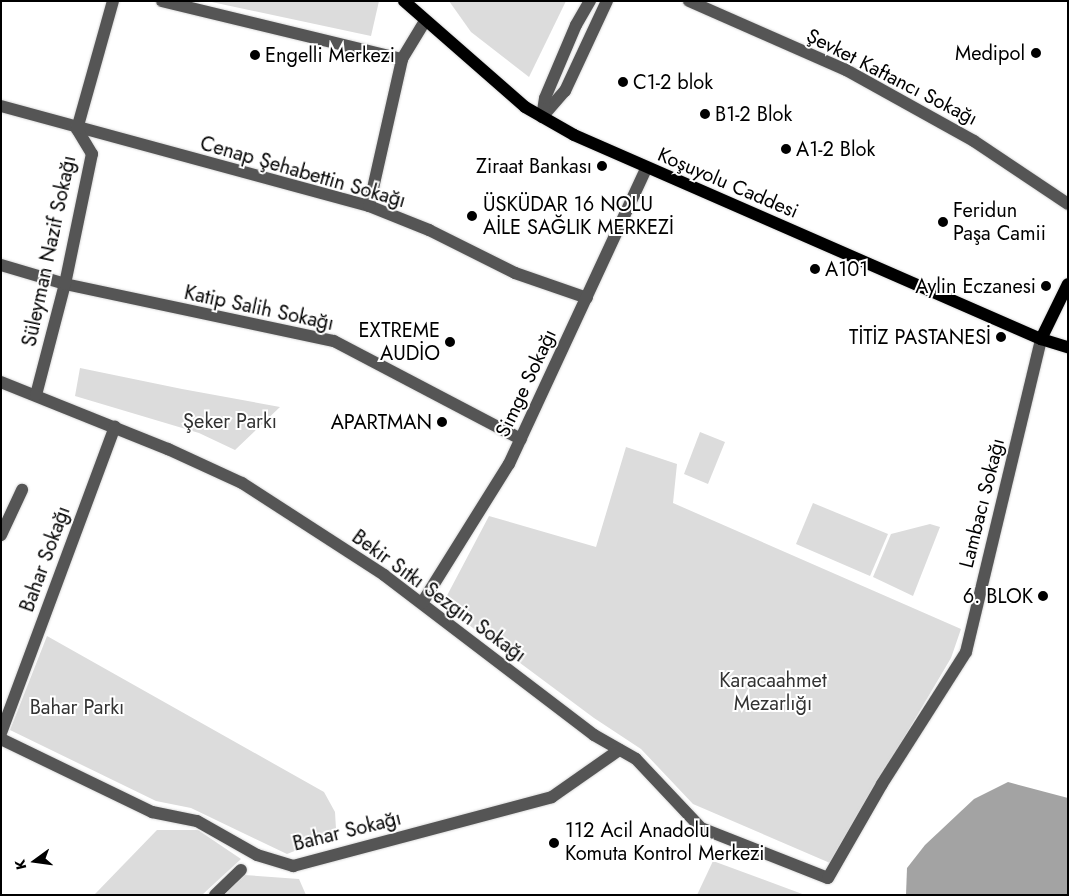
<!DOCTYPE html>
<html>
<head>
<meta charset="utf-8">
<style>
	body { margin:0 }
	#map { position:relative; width:1069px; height:896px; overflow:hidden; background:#fff; font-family:Jost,sans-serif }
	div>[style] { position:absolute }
	.green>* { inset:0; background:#dcdcdc }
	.water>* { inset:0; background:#a3a3a3 }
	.roads { filter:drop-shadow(0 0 1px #dbdbdb) drop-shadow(0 0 1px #dbdbdb) }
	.minor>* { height:12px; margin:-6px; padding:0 6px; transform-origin:6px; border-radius:6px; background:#555 }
	.major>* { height:12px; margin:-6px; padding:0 6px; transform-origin:6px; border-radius:6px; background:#000 }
	.dots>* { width:14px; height:14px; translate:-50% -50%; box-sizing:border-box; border:2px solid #fff; border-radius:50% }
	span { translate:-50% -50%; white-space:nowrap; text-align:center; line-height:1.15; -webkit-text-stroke:4px #fff; paint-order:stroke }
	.poi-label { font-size:20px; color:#000 }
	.right { translate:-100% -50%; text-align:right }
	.left { translate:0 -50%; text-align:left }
	.street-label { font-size:20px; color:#000 }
	.park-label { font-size:20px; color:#333 }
	.frame { position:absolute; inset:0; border:2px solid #000; pointer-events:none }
	.north { position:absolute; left:10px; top:836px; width:50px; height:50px; -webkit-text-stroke:4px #fff; paint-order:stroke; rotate:256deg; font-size:14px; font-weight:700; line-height:20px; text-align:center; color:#000 }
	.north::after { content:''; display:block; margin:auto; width:18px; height:22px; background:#000; clip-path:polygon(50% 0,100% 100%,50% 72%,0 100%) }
</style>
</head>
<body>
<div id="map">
	<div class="green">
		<i style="clip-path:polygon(207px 1px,379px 1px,371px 36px)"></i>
		<i style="clip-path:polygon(449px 1px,566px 1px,529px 77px,471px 32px)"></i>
		<i style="clip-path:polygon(80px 368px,182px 389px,280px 407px,235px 450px,199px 433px,75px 396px)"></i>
		<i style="clip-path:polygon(700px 432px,725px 442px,708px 484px,684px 474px)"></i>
		<i style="clip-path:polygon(626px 447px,677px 464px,673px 503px,961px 629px,951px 658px,830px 863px,693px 804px,641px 749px,594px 718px,442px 605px,489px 516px,596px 547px)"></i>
		<i style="clip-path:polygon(813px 503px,888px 534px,870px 576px,796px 544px)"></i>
		<i style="clip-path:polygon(930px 524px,940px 527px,913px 596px,873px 577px,891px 534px)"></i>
		<i style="clip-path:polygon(47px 636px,324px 792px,335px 812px,336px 829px,327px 838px,287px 854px,191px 808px,156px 801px,10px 730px)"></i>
		<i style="clip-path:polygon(157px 830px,198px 830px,241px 859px,202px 895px,94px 895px)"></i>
		<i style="clip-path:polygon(713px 861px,805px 895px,697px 895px)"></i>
		<i style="clip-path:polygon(244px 875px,299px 879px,306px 895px,224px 895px)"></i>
	</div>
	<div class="water">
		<i style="clip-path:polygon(1008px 782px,1068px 798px,1068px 895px,906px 895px,907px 868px,925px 845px,974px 799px)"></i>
	</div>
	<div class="roads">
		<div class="minor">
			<i style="left:162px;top:1px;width:247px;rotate:13.6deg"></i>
			<i style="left:689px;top:1px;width:171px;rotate:23.7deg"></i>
			<i style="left:846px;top:70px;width:146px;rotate:29deg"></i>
			<i style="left:974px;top:141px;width:113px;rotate:33.8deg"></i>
			<i style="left:1px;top:106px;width:381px;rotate:15.2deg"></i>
			<i style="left:369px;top:206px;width:65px;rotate:21.8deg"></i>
			<i style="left:429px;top:230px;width:96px;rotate:26.6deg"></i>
			<i style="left:515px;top:273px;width:76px;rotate:19.1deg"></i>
			<i style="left:542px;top:117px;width:35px;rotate:-49deg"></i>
			<i style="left:565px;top:91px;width:99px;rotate:-65deg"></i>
			<i style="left:542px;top:117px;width:19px;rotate:-81deg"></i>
			<i style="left:545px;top:98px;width:79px;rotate:-67deg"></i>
			<i style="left:576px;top:25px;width:28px;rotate:-60deg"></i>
			<i style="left:369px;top:206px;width:151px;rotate:-77.3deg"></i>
			<i style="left:402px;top:59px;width:44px;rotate:-58.8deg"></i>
			<i style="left:1px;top:265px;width:67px;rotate:16.5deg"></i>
			<i style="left:65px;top:284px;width:275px;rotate:12deg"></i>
			<i style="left:334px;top:341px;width:211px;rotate:27.7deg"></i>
			<i style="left:1px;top:382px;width:180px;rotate:21.9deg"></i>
			<i style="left:168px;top:449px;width:81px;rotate:24.7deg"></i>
			<i style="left:242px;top:483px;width:169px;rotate:32.9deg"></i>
			<i style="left:384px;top:575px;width:264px;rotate:37.3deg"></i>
			<i style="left:594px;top:735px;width:48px;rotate:29.7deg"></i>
			<i style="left:636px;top:759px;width:95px;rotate:46.7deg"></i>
			<i style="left:701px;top:828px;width:136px;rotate:21.5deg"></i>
			<i style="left:828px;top:878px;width:108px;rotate:-60.1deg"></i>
			<i style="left:882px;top:784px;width:156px;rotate:-57.5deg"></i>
			<i style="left:966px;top:652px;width:322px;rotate:-76.5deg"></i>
			<i style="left:36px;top:395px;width:115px;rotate:-75.4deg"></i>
			<i style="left:65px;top:284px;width:133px;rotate:-78.3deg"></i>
			<i style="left:92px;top:154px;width:29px;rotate:-121deg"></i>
			<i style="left:77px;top:129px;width:133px;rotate:-74.3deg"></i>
			<i style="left:1px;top:535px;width:50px;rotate:-65deg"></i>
			<i style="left:422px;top:603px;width:164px;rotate:-58deg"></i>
			<i style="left:509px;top:464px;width:325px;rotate:-65.1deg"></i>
			<i style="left:1px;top:733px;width:327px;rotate:-69.6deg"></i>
			<i style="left:1px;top:739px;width:168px;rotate:25.8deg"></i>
			<i style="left:152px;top:812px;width:46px;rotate:11.3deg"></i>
			<i style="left:197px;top:821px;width:69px;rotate:29.5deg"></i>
			<i style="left:257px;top:855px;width:38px;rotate:17deg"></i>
			<i style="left:293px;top:866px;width:268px;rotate:-14.9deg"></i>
			<i style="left:552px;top:797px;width:82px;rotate:-35deg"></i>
			<i style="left:215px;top:895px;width:36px;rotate:-44deg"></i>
		</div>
		<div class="major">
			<i style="left:404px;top:1px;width:161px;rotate:41.2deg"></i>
			<i style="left:525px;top:107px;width:56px;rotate:29.7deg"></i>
			<i style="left:574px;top:135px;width:510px;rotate:23.6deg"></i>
			<i style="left:1041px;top:339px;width:28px;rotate:17deg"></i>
			<i style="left:1041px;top:339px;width:61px;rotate:-63.9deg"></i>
		</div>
	</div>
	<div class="dots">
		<i style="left:1036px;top:53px;background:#000"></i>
		<i style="left:255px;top:55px;background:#000"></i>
		<i style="left:623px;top:82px;background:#000"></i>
		<i style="left:705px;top:114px;background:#000"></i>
		<i style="left:786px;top:149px;background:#000"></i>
		<i style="left:602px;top:166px;background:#000"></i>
		<i style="left:472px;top:216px;background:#000"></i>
		<i style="left:943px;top:222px;background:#000"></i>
		<i style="left:815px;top:269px;background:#000"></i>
		<i style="left:1046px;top:286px;background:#000"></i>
		<i style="left:1001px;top:337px;background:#000"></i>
		<i style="left:450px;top:342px;background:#000"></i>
		<i style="left:442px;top:422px;background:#000"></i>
		<i style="left:1043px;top:596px;background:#000"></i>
		<i style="left:554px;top:843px;background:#000"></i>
	</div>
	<div class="poi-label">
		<span class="right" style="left:1025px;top:53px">Medipol</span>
		<span class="left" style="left:265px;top:55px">Engelli Merkezi</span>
		<span class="left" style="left:633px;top:82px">C1-2 blok</span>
		<span class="left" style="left:715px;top:114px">B1-2 Blok</span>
		<span class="left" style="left:796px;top:149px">A1-2 Blok</span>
		<span class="right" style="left:592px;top:166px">Ziraat Bankası</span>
		<span class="left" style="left:483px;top:216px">ÜSKÜDAR 16 NOLU<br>AİLE SAĞLIK MERKEZİ</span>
		<span class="left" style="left:953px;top:222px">Feridun<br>Paşa Camii</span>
		<span class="left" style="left:825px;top:269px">A101</span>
		<span class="right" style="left:1036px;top:286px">Aylin Eczanesi</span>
		<span class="right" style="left:440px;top:342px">EXTREME<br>AUDİO</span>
		<span class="right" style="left:991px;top:337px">TİTİZ PASTANESİ</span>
		<span class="right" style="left:432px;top:422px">APARTMAN</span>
		<span class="right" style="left:1033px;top:596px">6. BLOK</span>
		<span class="left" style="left:565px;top:842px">112 Acil Anadolu<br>Komuta Kontrol Merkezi</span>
	</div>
	<div class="street-label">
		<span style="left:892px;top:77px;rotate:27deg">Şevket Kaftancı Sokağı</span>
		<span style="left:303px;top:172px;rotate:16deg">Cenap Şehabettin Sokağı</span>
		<span style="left:728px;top:183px;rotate:23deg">Koşuyolu Caddesi</span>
		<span style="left:49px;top:251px;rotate:-78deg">Süleyman Nazif Sokağı</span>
		<span style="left:259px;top:308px;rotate:12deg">Katip Salih Sokağı</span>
		<span style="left:526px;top:383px;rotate:-65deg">Simge Sokağı</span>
		<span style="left:982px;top:503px;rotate:-76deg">Lambacı Sokağı</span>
		<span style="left:45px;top:559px;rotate:-70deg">Bahar Sokağı</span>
		<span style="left:439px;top:596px;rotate:36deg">Bekir Sıtkı Sezgin Sokağı</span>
		<span style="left:347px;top:831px;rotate:-14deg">Bahar Sokağı</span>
	</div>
	<div class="park-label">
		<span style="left:230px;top:421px">Şeker Parkı</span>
		<span style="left:773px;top:692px">Karacaahmet<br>Mezarlığı</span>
		<span style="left:77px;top:707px">Bahar Parkı</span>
	</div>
	<div class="frame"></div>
	<div class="north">K</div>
</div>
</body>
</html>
